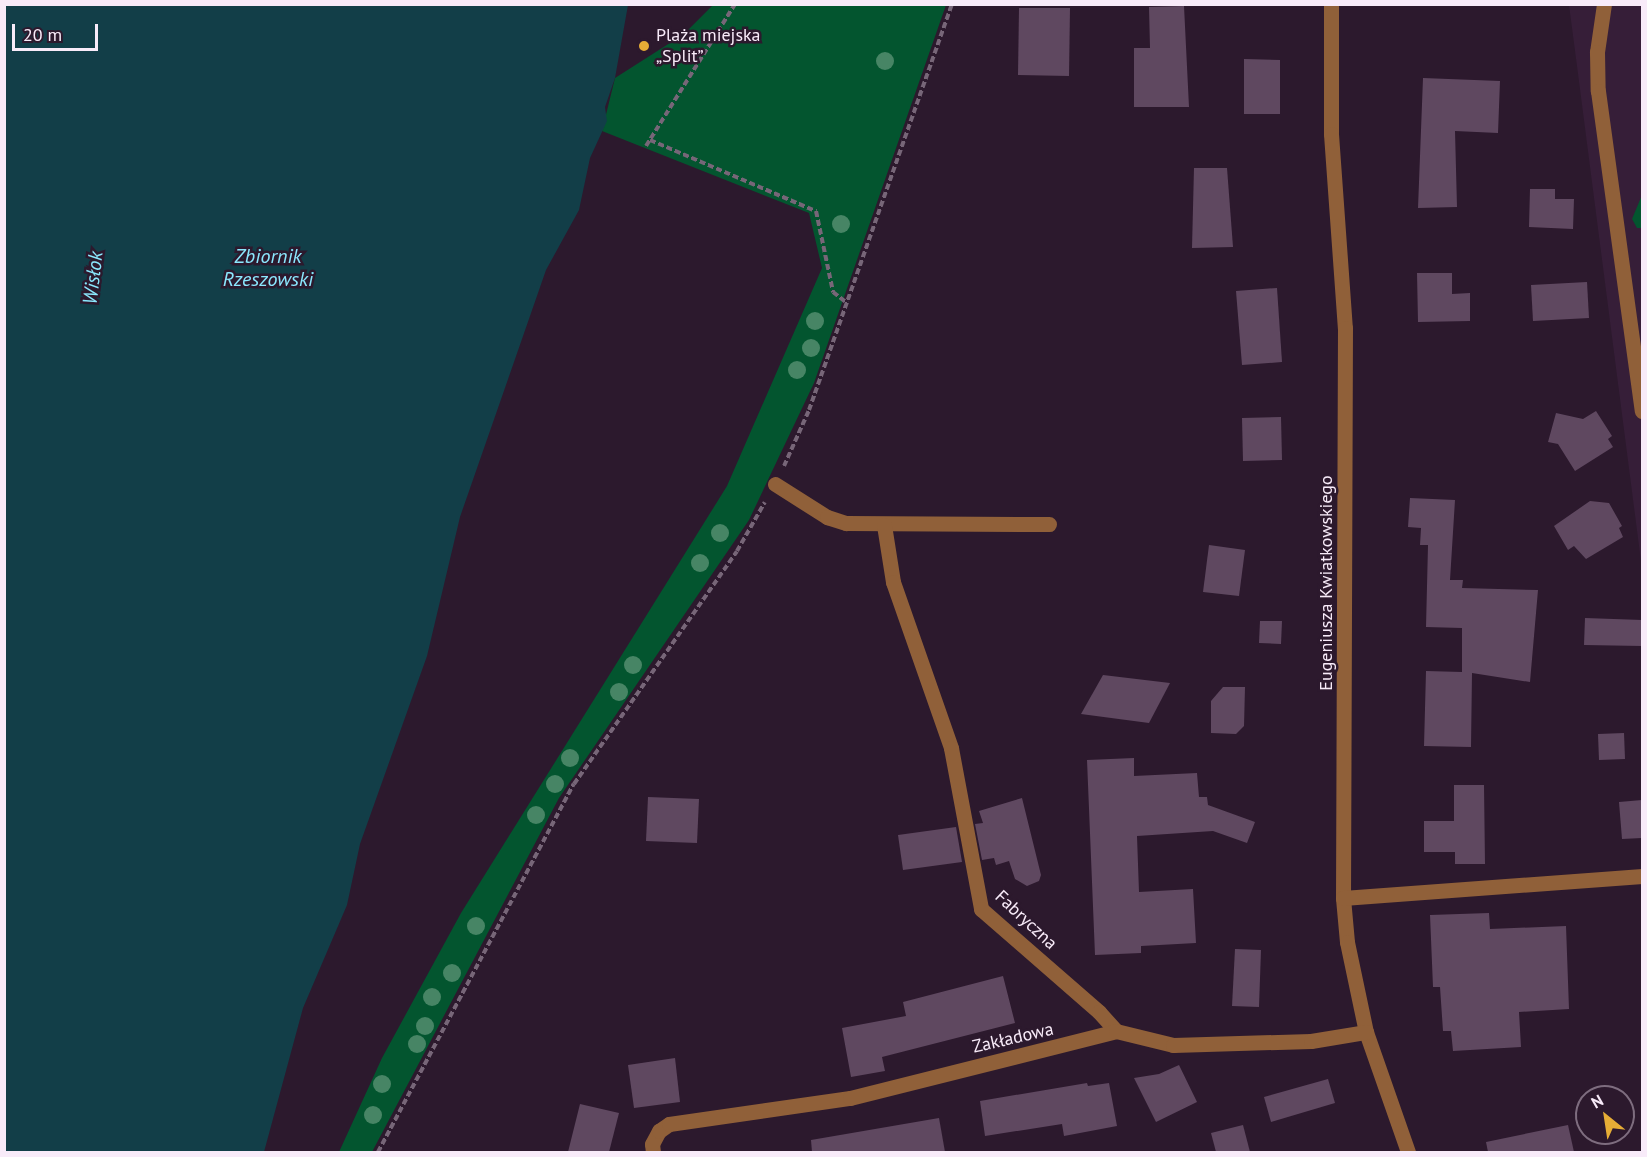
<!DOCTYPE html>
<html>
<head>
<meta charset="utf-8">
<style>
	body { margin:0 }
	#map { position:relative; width:1647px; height:1157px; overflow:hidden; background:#2c192d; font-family:"PT Sans",sans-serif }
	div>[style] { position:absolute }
	.built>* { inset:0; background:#361e38 }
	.green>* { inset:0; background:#03552f }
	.water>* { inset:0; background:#123e48 }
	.building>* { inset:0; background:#5f4860 }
	.path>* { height:4px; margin-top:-2px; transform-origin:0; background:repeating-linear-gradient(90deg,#776678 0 6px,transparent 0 9px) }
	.minor>* { height:15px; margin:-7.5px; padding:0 7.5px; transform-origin:7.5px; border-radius:7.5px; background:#906039 }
	.trees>* { width:18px; height:18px; margin:-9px; border-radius:50%; background:#478565 }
	.dots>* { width:16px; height:16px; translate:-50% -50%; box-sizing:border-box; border:3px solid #2c192d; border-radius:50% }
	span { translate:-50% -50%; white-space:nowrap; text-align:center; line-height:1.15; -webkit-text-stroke:5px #2c192d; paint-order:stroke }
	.poi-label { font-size:18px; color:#f8ebf9 }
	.left { translate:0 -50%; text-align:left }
	.street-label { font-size:18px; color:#f8ebf9 }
	.water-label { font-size:20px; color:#8be8fe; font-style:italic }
	.frame { position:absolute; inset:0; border:6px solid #f8ebf9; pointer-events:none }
	.north { position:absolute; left:1575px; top:1085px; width:60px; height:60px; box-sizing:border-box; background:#2c192d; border:2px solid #7e6d7f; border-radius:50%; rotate:330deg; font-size:16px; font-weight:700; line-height:24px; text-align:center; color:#f8ebf9 }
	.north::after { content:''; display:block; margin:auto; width:21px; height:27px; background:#e6ad36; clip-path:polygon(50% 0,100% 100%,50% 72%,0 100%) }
	.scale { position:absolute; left:12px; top:24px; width:86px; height:27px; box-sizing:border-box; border:3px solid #f8ebf9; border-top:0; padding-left:8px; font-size:18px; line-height:21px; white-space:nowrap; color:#f8ebf9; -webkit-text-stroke:4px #2c192d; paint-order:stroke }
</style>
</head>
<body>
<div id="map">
	<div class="built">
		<i style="clip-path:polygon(1569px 5px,1642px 5px,1642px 569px,1577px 66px)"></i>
	</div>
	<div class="green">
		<i style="clip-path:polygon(713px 5px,946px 5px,814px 383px,749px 520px,559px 798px,372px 1152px,339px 1152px,382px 1058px,461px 913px,727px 486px,822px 268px,809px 213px,602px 131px,615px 78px,684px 34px)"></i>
		<i style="clip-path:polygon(1642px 195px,1642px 228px,1637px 228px,1632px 219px)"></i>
	</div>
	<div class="water">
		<i style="clip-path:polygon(5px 4px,628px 5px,615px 78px,605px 107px,607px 121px,590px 158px,579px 210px,546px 270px,460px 517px,427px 656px,360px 844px,347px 905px,303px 1008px,264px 1152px,5px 1152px)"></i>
	</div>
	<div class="building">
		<i style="clip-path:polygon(1184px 6px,1189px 107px,1134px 107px,1134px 48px,1150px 48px,1149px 7px)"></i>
		<i style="clip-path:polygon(1019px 8px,1070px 8px,1069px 76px,1018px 75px)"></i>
		<i style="clip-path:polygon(1244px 59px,1280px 60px,1280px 114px,1244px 114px)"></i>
		<i style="clip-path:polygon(1423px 78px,1500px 81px,1498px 133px,1455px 131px,1457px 207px,1418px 208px)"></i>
		<i style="clip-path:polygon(1194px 168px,1227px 168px,1233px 247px,1192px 248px)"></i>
		<i style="clip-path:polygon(1530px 189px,1555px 189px,1555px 199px,1574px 199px,1573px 229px,1529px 227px)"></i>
		<i style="clip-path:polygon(1417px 273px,1452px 273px,1452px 294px,1470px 293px,1470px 321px,1418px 322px)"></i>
		<i style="clip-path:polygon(1587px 282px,1589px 318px,1533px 321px,1531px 285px)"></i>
		<i style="clip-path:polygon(1277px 288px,1282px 362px,1242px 365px,1236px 291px)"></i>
		<i style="clip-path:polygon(1596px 411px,1612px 436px,1608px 439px,1613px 447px,1575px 471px,1558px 444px,1548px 442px,1556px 413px,1583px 419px)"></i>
		<i style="clip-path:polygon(1281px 417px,1282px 460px,1243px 461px,1242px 418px)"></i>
		<i style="clip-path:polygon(1410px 498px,1455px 500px,1450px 580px,1463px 580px,1462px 588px,1538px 590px,1530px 682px,1472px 673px,1471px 747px,1424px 746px,1426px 671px,1462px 672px,1462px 628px,1426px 627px,1428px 545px,1420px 545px,1421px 528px,1408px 527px)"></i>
		<i style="clip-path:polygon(1590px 501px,1609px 503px,1622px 526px,1619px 528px,1623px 537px,1586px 559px,1574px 546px,1568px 550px,1554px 526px)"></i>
		<i style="clip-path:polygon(1209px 545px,1245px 550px,1239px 596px,1203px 592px)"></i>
		<i style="clip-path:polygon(1585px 618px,1642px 620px,1642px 646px,1584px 645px)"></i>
		<i style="clip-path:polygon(1260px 621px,1282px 621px,1281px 644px,1259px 643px)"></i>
		<i style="clip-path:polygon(1103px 675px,1170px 683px,1149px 723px,1081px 714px)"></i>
		<i style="clip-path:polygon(1223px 687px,1245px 687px,1244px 726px,1236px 734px,1211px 733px,1211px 701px)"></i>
		<i style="clip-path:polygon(1624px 733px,1625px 759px,1599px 760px,1598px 734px)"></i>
		<i style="clip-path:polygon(1134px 758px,1134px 776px,1197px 773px,1199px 797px,1207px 797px,1208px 805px,1255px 822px,1247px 843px,1213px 831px,1137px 836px,1139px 892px,1193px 889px,1196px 943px,1141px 946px,1141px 953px,1095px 955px,1087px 760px)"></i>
		<i style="clip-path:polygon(1454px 785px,1484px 785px,1485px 864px,1455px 864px,1455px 852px,1424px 852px,1424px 821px,1454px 821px)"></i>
		<i style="clip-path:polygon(648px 797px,699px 799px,697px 843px,646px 841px)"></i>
		<i style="clip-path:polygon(1022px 798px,1041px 875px,1039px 881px,1027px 886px,1015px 879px,1009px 861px,996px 865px,994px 858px,982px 860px,975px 824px,983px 823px,979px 811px)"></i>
		<i style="clip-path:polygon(1642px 800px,1642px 838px,1622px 839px,1619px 802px)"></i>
		<i style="clip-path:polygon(956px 827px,962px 862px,903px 870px,898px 835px)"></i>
		<i style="clip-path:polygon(1489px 913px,1490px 929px,1566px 926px,1569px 1009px,1519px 1012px,1521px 1047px,1453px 1051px,1451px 1031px,1443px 1031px,1440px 987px,1433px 987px,1430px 915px)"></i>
		<i style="clip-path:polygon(1235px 949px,1261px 950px,1259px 1007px,1232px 1006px)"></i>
		<i style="clip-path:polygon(1003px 976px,1015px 1023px,882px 1057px,885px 1071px,851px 1077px,842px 1028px,906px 1016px,903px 1002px)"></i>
		<i style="clip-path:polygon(675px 1058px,680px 1102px,634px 1108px,628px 1065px)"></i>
		<i style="clip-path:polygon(1179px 1065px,1197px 1102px,1156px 1122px,1134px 1078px,1159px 1074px)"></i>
		<i style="clip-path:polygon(1328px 1079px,1335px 1103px,1271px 1122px,1264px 1097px)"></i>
		<i style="clip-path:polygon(1087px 1083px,1088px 1086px,1109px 1083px,1117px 1126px,1064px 1136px,1062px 1124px,985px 1136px,980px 1101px)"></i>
		<i style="clip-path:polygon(580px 1104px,619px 1113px,609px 1152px,568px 1152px)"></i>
		<i style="clip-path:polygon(939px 1118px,945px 1152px,812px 1152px,811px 1140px)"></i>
		<i style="clip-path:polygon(1243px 1125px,1250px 1152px,1216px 1152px,1211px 1133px)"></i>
		<i style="clip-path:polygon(1568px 1125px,1574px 1152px,1488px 1152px,1486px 1142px)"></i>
	</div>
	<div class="path">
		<i style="left:650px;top:140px;width:181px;rotate:23.2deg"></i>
		<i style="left:816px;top:211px;width:83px;rotate:78.1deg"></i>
		<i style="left:833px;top:292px;width:18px;rotate:38deg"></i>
		<i style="left:646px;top:146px;width:168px;rotate:-57.9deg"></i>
		<i style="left:784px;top:466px;width:61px;rotate:-65.9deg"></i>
		<i style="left:809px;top:410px;width:430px;rotate:-70.6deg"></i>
		<i style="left:378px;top:1152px;width:417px;rotate:-62deg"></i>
		<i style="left:574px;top:784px;width:284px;rotate:-55deg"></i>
		<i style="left:737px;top:551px;width:56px;rotate:-60.3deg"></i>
	</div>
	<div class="minor">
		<i style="left:1331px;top:4px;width:130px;rotate:90deg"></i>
		<i style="left:1331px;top:134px;width:195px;rotate:85.9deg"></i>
		<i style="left:1345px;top:328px;width:570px;rotate:90.2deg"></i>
		<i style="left:1343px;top:898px;width:44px;rotate:84.8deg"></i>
		<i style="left:1347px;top:942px;width:92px;rotate:78.1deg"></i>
		<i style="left:1366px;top:1032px;width:127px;rotate:70.7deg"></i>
		<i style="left:1604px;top:4px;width:49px;rotate:98.3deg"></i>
		<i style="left:1597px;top:52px;width:39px;rotate:89deg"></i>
		<i style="left:1598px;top:91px;width:323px;rotate:82.2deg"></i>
		<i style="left:775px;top:484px;width:62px;rotate:32.4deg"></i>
		<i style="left:827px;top:517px;width:20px;rotate:18deg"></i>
		<i style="left:846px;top:523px;width:203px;rotate:0.3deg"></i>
		<i style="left:884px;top:525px;width:58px;rotate:81deg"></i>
		<i style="left:893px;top:582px;width:176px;rotate:70.7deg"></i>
		<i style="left:951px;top:748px;width:164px;rotate:79.4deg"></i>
		<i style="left:981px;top:909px;width:157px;rotate:41.1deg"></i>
		<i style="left:1099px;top:1012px;width:25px;rotate:48deg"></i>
		<i style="left:1343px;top:898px;width:300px;rotate:-4.2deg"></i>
		<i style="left:653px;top:1152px;width:8px;rotate:-97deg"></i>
		<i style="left:652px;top:1144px;width:15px;rotate:-62deg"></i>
		<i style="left:659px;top:1131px;width:12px;rotate:-35deg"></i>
		<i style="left:669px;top:1124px;width:183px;rotate:-8.2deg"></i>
		<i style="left:850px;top:1098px;width:274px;rotate:-14.1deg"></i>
		<i style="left:1116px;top:1031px;width:59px;rotate:13.8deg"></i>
		<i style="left:1173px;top:1045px;width:138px;rotate:-1.7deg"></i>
		<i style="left:1311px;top:1041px;width:56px;rotate:-9.3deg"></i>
	</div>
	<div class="trees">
		<i style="left:885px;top:61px"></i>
		<i style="left:841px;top:224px"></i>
		<i style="left:815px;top:321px"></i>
		<i style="left:811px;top:348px"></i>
		<i style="left:797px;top:370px"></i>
		<i style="left:720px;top:533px"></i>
		<i style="left:700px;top:563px"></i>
		<i style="left:633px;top:665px"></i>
		<i style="left:619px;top:692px"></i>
		<i style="left:570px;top:758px"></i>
		<i style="left:555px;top:784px"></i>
		<i style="left:536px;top:815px"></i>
		<i style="left:476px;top:926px"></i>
		<i style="left:452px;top:973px"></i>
		<i style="left:432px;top:997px"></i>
		<i style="left:425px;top:1026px"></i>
		<i style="left:417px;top:1044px"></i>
		<i style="left:382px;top:1084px"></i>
		<i style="left:373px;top:1115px"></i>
	</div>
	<div class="dots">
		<i style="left:644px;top:46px;background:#e6ad36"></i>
	</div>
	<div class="poi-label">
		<span class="left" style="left:656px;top:46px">Plaża miejska<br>„Split”</span>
	</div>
	<div class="street-label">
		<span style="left:1326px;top:583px;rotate:-90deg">Eugeniusza Kwiatkowskiego</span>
		<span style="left:1026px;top:920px;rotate:43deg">Fabryczna</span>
		<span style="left:1013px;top:1038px;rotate:-13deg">Zakładowa</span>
	</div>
	<div class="water-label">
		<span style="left:268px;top:268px">Zbiornik<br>Rzeszowski</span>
		<span style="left:93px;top:278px;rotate:-83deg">Wisłok</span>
	</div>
	<div class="frame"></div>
	<div class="north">N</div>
	<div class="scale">20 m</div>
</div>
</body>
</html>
